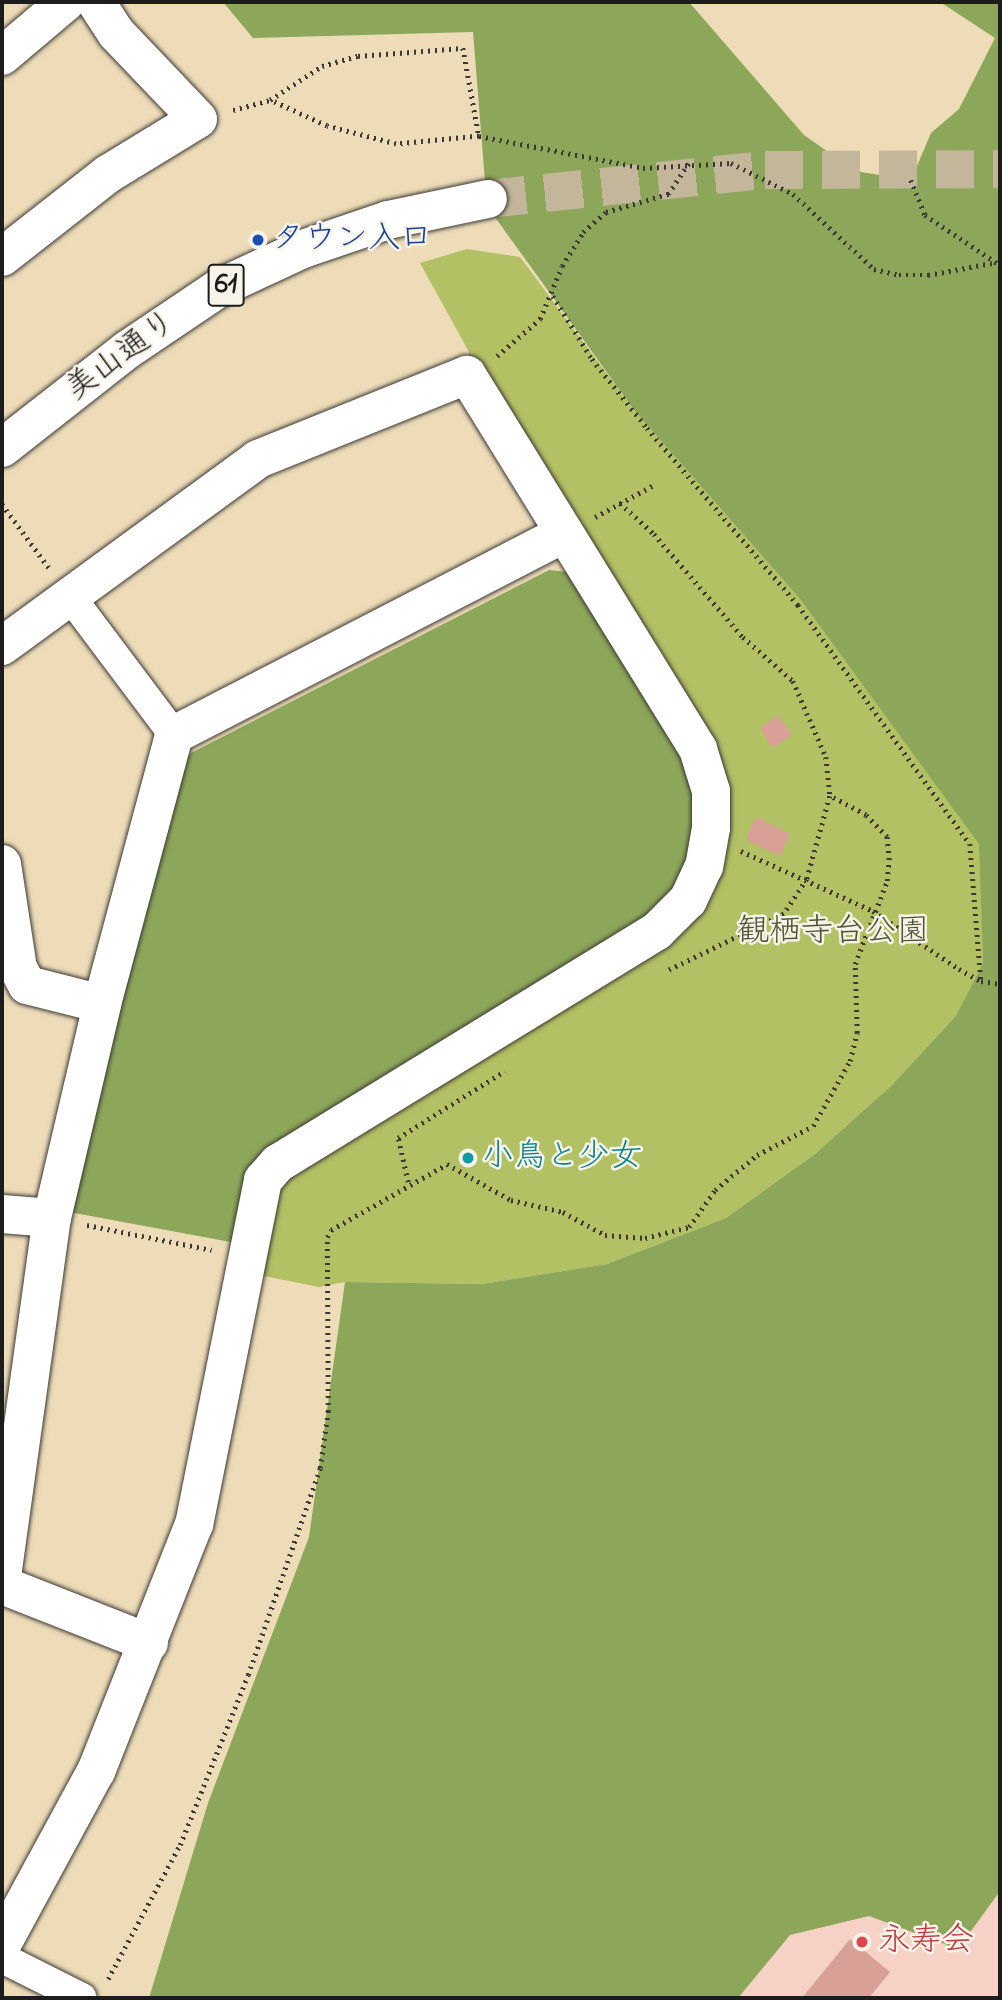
<!DOCTYPE html>
<html>
<head>
<meta charset="utf-8">
<style>
	body { margin:0 }
	#map { position:relative; width:1002px; height:2000px; overflow:hidden; background:#eedcb9; font-family:"Indie Flower","Klee One",sans-serif }
	div>[style] { position:absolute }
	.built>* { inset:0; background:#f6d1c5 }
	.green>* { inset:0; background:#b2c164 }
	.forest>* { inset:0; background:#8da75a }
	.building>* { inset:0; background:#d8a097 }
	.primary-tunnel>* { height:38px; margin-top:-19px; transform-origin:0; background:repeating-linear-gradient(90deg,#c4b69a 0 38px,transparent 0 57px) }
	.path>* { height:4.5px; margin-top:-2.25px; transform-origin:0; background:repeating-linear-gradient(90deg,#3c3934 0 2px,transparent 0 7px) }
	.roads { filter:drop-shadow(0 0 2px #3c3934) drop-shadow(0 0 2px #3c3934) }
	.pedestrian>* { height:30px; margin:-15px; padding:0 15px; transform-origin:15px; border-radius:15px; background:#fff }
	.minor>* { height:38px; margin:-19px; padding:0 19px; transform-origin:19px; border-radius:19px; background:#fff }
	.primary>* { height:38px; margin:-19px; padding:0 19px; transform-origin:19px; border-radius:19px; background:#fff }
	.dots>* { width:19px; height:19px; translate:-50% -50%; box-sizing:border-box; border:4px solid #f7f3e8; border-radius:50% }
	span { translate:-50% -50%; white-space:nowrap; text-align:center; line-height:1.15; -webkit-text-stroke:5px #f7f3e8; paint-order:stroke }
	.shield-label span { padding:2px 5px; background:#f7f3e8; border:2px solid; border-radius:5px; -webkit-text-stroke-width:0 }
	.shield-label { font-size:30px; color:#1c1c1c; font-weight:700 }
	.transit-label { font-size:32px; color:#164399 }
	.left { translate:0 -50%; text-align:left }
	.street-label { font-size:32px; color:#1c1c1c }
	.park-label { font-size:32px; color:#505635 }
	.culture-label { font-size:32px; color:#0d838f }
	.health-label { font-size:32px; color:#be3a42 }
	.frame { position:absolute; inset:0; border:4px solid #1c1c1c; pointer-events:none }
</style>
</head>
<body>
<div id="map">
	<div class="built">
		<i style="clip-path:polygon(1000px 1891px,1000px 1998px,738px 1998px,789px 1935px,869px 1916px,958px 1949px)"></i>
	</div>
	<div class="green">
		<i style="clip-path:polygon(467px 249px,520px 257px,634px 410px,800px 599px,980px 844px,983px 963px,955px 1017px,891px 1086px,815px 1154px,726px 1218px,607px 1264px,482px 1284px,345px 1282px,319px 1287px,244px 1272px,263px 1180px,711px 839px,467px 375px,469px 352px,420px 263px)"></i>
	</div>
	<div class="forest">
		<i style="clip-path:polygon(223px 2px,689px 2px,804px 135px,855px 171px,911px 180px,931px 133px,959px 109px,995px 38px,940px 2px,1000px 2px,1000px 1891px,958px 1949px,869px 1916px,790px 1935px,738px 1998px,149px 1998px,208px 1803px,309px 1537px,345px 1282px,482px 1284px,607px 1264px,726px 1218px,815px 1154px,891px 1086px,955px 1017px,983px 963px,979px 844px,800px 599px,634px 410px,487px 206px,473px 32px,253px 38px)"></i>
		<i style="clip-path:polygon(549px 570px,569px 572px,681px 749px,696px 789px,693px 846px,665px 904px,272px 1152px,236px 1243px,69px 1212px,183px 762px,191px 753px)"></i>
	</div>
	<div class="building">
		<i style="clip-path:polygon(778px 715px,792px 735px,772px 748px,760px 728px)"></i>
		<i style="clip-path:polygon(756px 817px,790px 834px,780px 856px,746px 840px)"></i>
		<i style="clip-path:polygon(850px 1939px,890px 1972px,869px 1998px,802px 1998px)"></i>
	</div>
	<div class="primary-tunnel">
		<i style="left:488px;top:199px;width:279px;rotate:-6deg"></i>
		<i style="left:765px;top:170px;width:235px;rotate:-0.2deg"></i>
	</div>
	<div class="path">
		<i style="left:233px;top:110px;width:38px;rotate:-15deg"></i>
		<i style="left:270px;top:100px;width:62px;rotate:-33.2deg"></i>
		<i style="left:322px;top:66px;width:37px;rotate:-16deg"></i>
		<i style="left:358px;top:56px;width:105px;rotate:-4.4deg"></i>
		<i style="left:463px;top:48px;width:89px;rotate:79.7deg"></i>
		<i style="left:479px;top:136px;width:83px;rotate:174.5deg"></i>
		<i style="left:396px;top:144px;width:71px;rotate:-165.4deg"></i>
		<i style="left:327px;top:126px;width:63px;rotate:-155.5deg"></i>
		<i style="left:479px;top:136px;width:167px;rotate:11deg"></i>
		<i style="left:643px;top:168px;width:88px;rotate:-3.3deg"></i>
		<i style="left:731px;top:163px;width:69px;rotate:26.6deg"></i>
		<i style="left:793px;top:194px;width:110px;rotate:42.8deg"></i>
		<i style="left:874px;top:269px;width:26px;rotate:13deg"></i>
		<i style="left:899px;top:275px;width:29px"></i>
		<i style="left:928px;top:275px;width:65px;rotate:-10.6deg"></i>
		<i style="left:911px;top:180px;width:38px;rotate:68deg"></i>
		<i style="left:925px;top:215px;width:90px;rotate:33.7deg"></i>
		<i style="left:553px;top:296px;width:74px;rotate:58.2deg"></i>
		<i style="left:592px;top:359px;width:88px;rotate:51.4deg"></i>
		<i style="left:647px;top:428px;width:233px;rotate:49.5deg"></i>
		<i style="left:798px;top:605px;width:294px;rotate:54.3deg"></i>
		<i style="left:970px;top:844px;width:137px;rotate:85.4deg"></i>
		<i style="left:497px;top:356px;width:57px;rotate:-40.7deg"></i>
		<i style="left:540px;top:319px;width:57px;rotate:-67.5deg"></i>
		<i style="left:562px;top:266px;width:40px;rotate:-58deg"></i>
		<i style="left:583px;top:232px;width:30px;rotate:-41deg"></i>
		<i style="left:606px;top:212px;width:65px;rotate:-16.2deg"></i>
		<i style="left:668px;top:194px;width:37px;rotate:-56deg"></i>
		<i style="left:620px;top:503px;width:46px;rotate:42.4deg"></i>
		<i style="left:654px;top:534px;width:136px;rotate:49.2deg"></i>
		<i style="left:743px;top:637px;width:67px;rotate:41.3deg"></i>
		<i style="left:793px;top:681px;width:83px;rotate:66.5deg"></i>
		<i style="left:826px;top:757px;width:39px;rotate:84deg"></i>
		<i style="left:830px;top:796px;width:86px;rotate:105.5deg"></i>
		<i style="left:807px;top:879px;width:42px;rotate:123.3deg"></i>
		<i style="left:784px;top:914px;width:130px;rotate:154deg"></i>
		<i style="left:2px;top:504px;width:79px;rotate:53.7deg"></i>
		<i style="left:595px;top:517px;width:67px;rotate:-28.5deg"></i>
		<i style="left:741px;top:851px;width:145px;rotate:24.4deg"></i>
		<i style="left:873px;top:911px;width:104px;rotate:34deg"></i>
		<i style="left:959px;top:969px;width:25px;rotate:29deg"></i>
		<i style="left:981px;top:981px;width:19px;rotate:9deg"></i>
		<i style="left:408px;top:1182px;width:45px;rotate:-102.8deg"></i>
		<i style="left:398px;top:1138px;width:126px;rotate:-32.1deg"></i>
		<i style="left:87px;top:1225px;width:127px;rotate:11.3deg"></i>
		<i style="left:108px;top:1979px;width:152px;rotate:-61.8deg"></i>
		<i style="left:180px;top:1845px;width:183px;rotate:-68.2deg"></i>
		<i style="left:248px;top:1675px;width:219px;rotate:-70.8deg"></i>
		<i style="left:320px;top:1468px;width:57px;rotate:-81.9deg"></i>
		<i style="left:328px;top:1412px;width:175px;rotate:-90.3deg"></i>
		<i style="left:327px;top:1237px;width:8px;rotate:-60deg"></i>
		<i style="left:331px;top:1230px;width:133px;rotate:-29.6deg"></i>
		<i style="left:447px;top:1164px;width:73px;rotate:29.4deg"></i>
		<i style="left:511px;top:1200px;width:53px;rotate:13deg"></i>
		<i style="left:563px;top:1212px;width:48px;rotate:28.7deg"></i>
		<i style="left:605px;top:1235px;width:40px;rotate:4.3deg"></i>
		<i style="left:645px;top:1238px;width:45px;rotate:-14deg"></i>
		<i style="left:689px;top:1227px;width:45px;rotate:-54.9deg"></i>
		<i style="left:715px;top:1190px;width:55px;rotate:-39.8deg"></i>
		<i style="left:757px;top:1155px;width:63px;rotate:-27.4deg"></i>
		<i style="left:813px;top:1126px;width:75px;rotate:-60.4deg"></i>
		<i style="left:850px;top:1061px;width:29px;rotate:-76deg"></i>
		<i style="left:857px;top:1033px;width:69px;rotate:-91.7deg"></i>
		<i style="left:855px;top:964px;width:89px;rotate:-68.9deg"></i>
		<i style="left:887px;top:881px;width:21px;rotate:-85deg"></i>
		<i style="left:889px;top:860px;width:23px;rotate:-95deg"></i>
		<i style="left:887px;top:837px;width:30px;rotate:-134deg"></i>
		<i style="left:866px;top:815px;width:41px;rotate:-152.2deg"></i>
	</div>
	<div class="roads">
		<div class="pedestrian">
			<i style="left:69px;top:595px;width:175px;rotate:53.1deg"></i>
			<i style="left:2px;top:1958px;width:89px;rotate:26.6deg"></i>
		</div>
		<div class="minor">
			<i style="left:2px;top:56px;width:84px;rotate:-40.2deg"></i>
			<i style="left:2px;top:257px;width:135px;rotate:-38.1deg"></i>
			<i style="left:108px;top:174px;width:105px;rotate:-31.4deg"></i>
			<i style="left:198px;top:119px;width:119px;rotate:-133.6deg"></i>
			<i style="left:116px;top:33px;width:37px;rotate:-123deg"></i>
			<i style="left:2px;top:646px;width:317px;rotate:-36.1deg"></i>
			<i style="left:258px;top:459px;width:225px;rotate:-21.9deg"></i>
			<i style="left:467px;top:375px;width:440px;rotate:58.3deg"></i>
			<i style="left:698px;top:749px;width:44px;rotate:72.8deg"></i>
			<i style="left:711px;top:791px;width:37px;rotate:90deg"></i>
			<i style="left:711px;top:828px;width:39px;rotate:100deg"></i>
			<i style="left:704px;top:866px;width:38px;rotate:115deg"></i>
			<i style="left:688px;top:900px;width:44px;rotate:135deg"></i>
			<i style="left:657px;top:931px;width:444px;rotate:148.5deg"></i>
			<i style="left:278px;top:1163px;width:23px;rotate:131deg"></i>
			<i style="left:263px;top:1180px;width:351px;rotate:101.3deg"></i>
			<i style="left:194px;top:1524px;width:266px;rotate:111.6deg"></i>
			<i style="left:96px;top:1771px;width:197px;rotate:118.5deg"></i>
			<i style="left:2px;top:864px;width:105px;rotate:81.3deg"></i>
			<i style="left:18px;top:968px;width:19px;rotate:62deg"></i>
			<i style="left:27px;top:985px;width:77px;rotate:14.2deg"></i>
			<i style="left:2px;top:1214px;width:50px;rotate:4.6deg"></i>
			<i style="left:2px;top:1577px;width:362px;rotate:-82.1deg"></i>
			<i style="left:52px;top:1218px;width:220px;rotate:-76.8deg"></i>
			<i style="left:102px;top:1004px;width:278px;rotate:-75deg"></i>
			<i style="left:174px;top:735px;width:439px;rotate:-27.3deg"></i>
			<i style="left:2px;top:1585px;width:158px;rotate:21.5deg"></i>
		</div>
		<div class="primary">
			<i style="left:2px;top:448px;width:159px;rotate:-38.1deg"></i>
			<i style="left:127px;top:350px;width:111px;rotate:-34deg"></i>
			<i style="left:219px;top:288px;width:93px;rotate:-24.9deg"></i>
			<i style="left:303px;top:249px;width:90px;rotate:-18.8deg"></i>
			<i style="left:388px;top:220px;width:102px;rotate:-11.9deg"></i>
		</div>
	</div>
	<div class="dots">
		<i style="left:258px;top:240px;background:#1a4fb4"></i>
		<i style="left:468px;top:1158px;background:#0f9aa8"></i>
		<i style="left:862px;top:1942px;background:#e0444e"></i>
	</div>
	<div class="shield-label">
		<span style="left:226px;top:285px">61</span>
	</div>
	<div class="transit-label">
		<span class="left" style="left:272px;top:240px">タウン入口</span>
	</div>
	<div class="street-label">
		<span style="left:122px;top:357px;rotate:-36deg">美山通り</span>
	</div>
	<div class="park-label">
		<span style="left:833px;top:933px">観栖寺台公園</span>
	</div>
	<div class="culture-label">
		<span class="left" style="left:482px;top:1158px">小鳥と少女</span>
	</div>
	<div class="health-label">
		<span class="left" style="left:878px;top:1942px">永寿会</span>
	</div>
	<div class="frame"></div>
</div>
</body>
</html>
